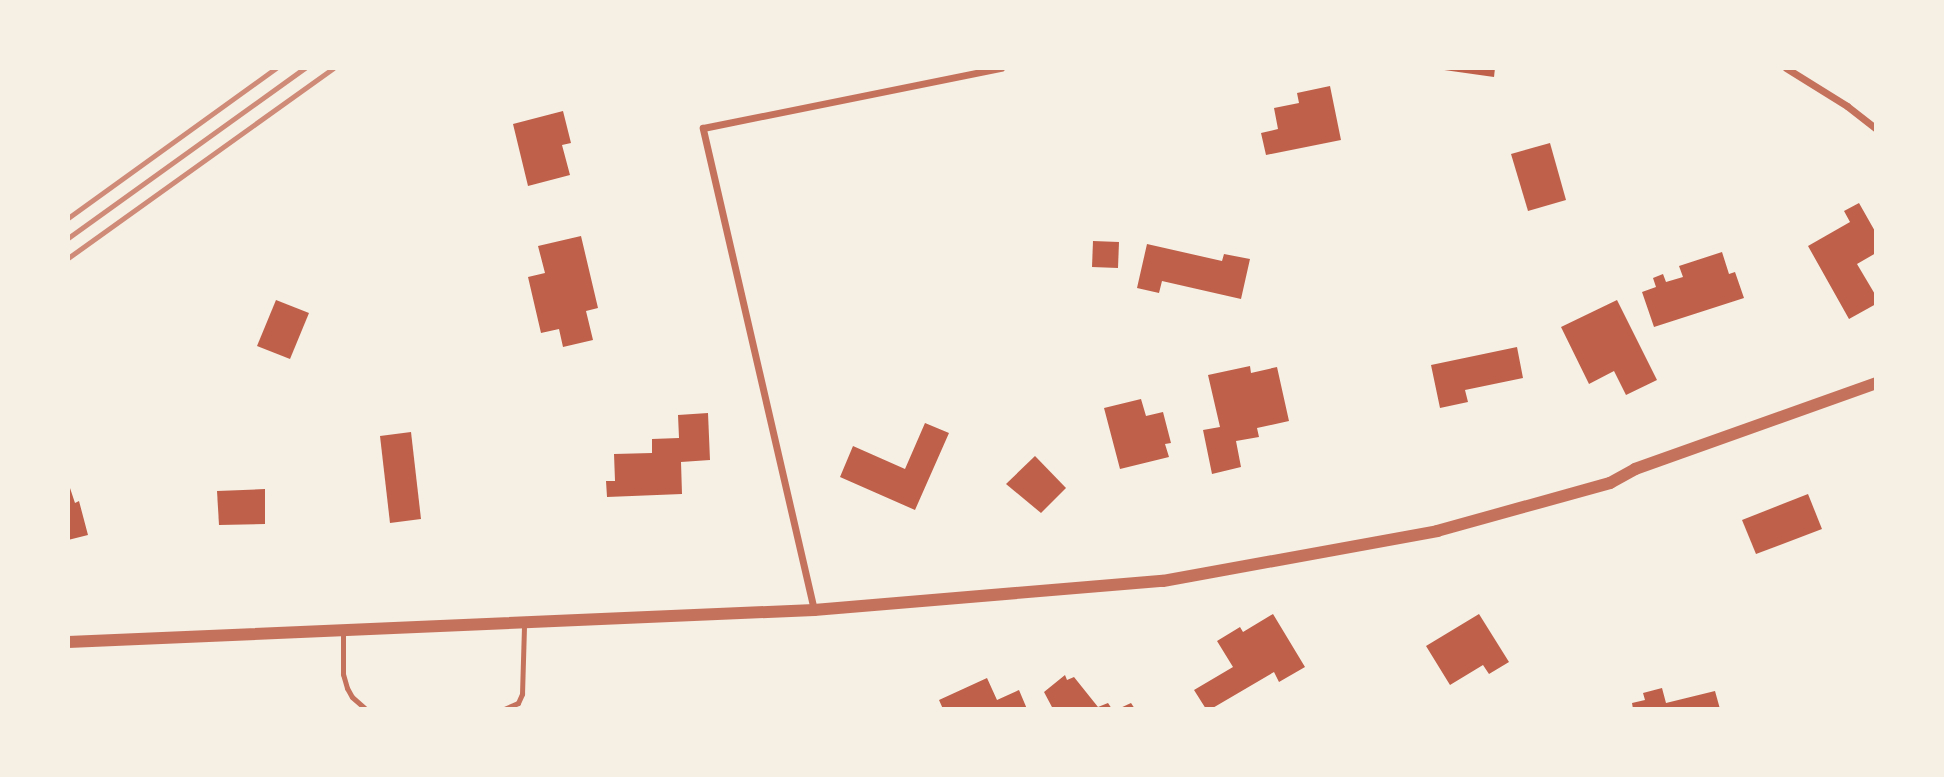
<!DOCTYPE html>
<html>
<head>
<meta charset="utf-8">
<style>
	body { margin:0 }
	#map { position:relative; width:1944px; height:777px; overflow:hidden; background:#f6efe4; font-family:Figtree,sans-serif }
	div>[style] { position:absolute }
	.building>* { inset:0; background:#bf614a }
	.service>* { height:5px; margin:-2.5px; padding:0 2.5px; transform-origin:2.5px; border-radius:2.5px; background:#c5725c }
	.minor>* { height:7px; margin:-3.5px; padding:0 3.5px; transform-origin:3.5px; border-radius:3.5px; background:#c5725c }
	.tertiary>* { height:12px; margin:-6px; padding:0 6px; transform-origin:6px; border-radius:6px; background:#c5725c }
	.rail>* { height:5px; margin:-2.5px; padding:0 2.5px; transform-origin:2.5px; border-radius:2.5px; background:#cf8b77 }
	span { translate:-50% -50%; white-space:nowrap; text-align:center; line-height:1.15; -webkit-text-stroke:7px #f6efe4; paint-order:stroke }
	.frame { position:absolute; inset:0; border:70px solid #f6efe4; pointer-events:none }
</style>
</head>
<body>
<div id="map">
	<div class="building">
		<i style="clip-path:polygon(1430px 68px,1495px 68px,1494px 77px)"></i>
		<i style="clip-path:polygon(1330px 86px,1341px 140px,1266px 155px,1261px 133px,1278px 129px,1274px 108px,1299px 103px,1297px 93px)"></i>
		<i style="clip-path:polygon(563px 111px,571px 143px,562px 145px,570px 175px,528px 186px,513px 124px)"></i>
		<i style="clip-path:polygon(1550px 143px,1566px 200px,1528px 211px,1511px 154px)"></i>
		<i style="clip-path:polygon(1859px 203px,1876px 233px,1876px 253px,1857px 264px,1876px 296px,1876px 304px,1849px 319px,1808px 246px,1850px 222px,1844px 211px)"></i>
		<i style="clip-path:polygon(581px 236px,598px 308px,586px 311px,593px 340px,563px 347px,559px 329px,541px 333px,528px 277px,545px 273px,538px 246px)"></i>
		<i style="clip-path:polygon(1093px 241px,1119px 242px,1118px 268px,1092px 267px)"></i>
		<i style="clip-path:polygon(1147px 244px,1222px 261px,1224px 254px,1250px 259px,1241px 299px,1162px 281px,1159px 293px,1137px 288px)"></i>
		<i style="clip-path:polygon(1722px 252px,1729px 274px,1735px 272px,1744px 298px,1654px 327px,1642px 292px,1656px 287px,1653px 278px,1663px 274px,1666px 282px,1683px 277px,1679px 266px)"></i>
		<i style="clip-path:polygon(276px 300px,309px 313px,290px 359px,257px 346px)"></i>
		<i style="clip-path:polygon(1617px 300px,1657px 380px,1626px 395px,1614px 371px,1589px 384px,1561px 327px)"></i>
		<i style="clip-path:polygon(1517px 347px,1523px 378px,1465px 390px,1468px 402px,1440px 408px,1431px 365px)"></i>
		<i style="clip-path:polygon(1250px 366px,1251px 373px,1277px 367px,1289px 421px,1257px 428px,1259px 437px,1236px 441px,1241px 467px,1212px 474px,1203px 430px,1220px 427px,1208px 375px)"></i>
		<i style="clip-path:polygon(1141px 399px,1146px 416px,1163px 412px,1171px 443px,1165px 444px,1169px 457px,1120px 469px,1104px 408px)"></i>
		<i style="clip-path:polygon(708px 413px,710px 460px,681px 462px,682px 494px,607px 497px,606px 481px,615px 481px,614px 454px,652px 453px,652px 439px,679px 438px,678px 415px)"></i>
		<i style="clip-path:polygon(925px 423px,949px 433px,915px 510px,840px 477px,853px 446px,905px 469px)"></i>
		<i style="clip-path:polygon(411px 432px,421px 519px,390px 523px,380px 436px)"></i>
		<i style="clip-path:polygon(1035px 456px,1066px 488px,1041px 513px,1006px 484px)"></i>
		<i style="clip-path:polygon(68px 482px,75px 503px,79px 501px,88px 535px,68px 540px)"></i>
		<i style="clip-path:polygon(265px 489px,265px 524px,219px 525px,217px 491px)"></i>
		<i style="clip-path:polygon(1808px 494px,1822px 529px,1756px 554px,1742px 520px)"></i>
		<i style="clip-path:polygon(1273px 614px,1305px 667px,1279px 682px,1274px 672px,1211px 709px,1206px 709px,1194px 690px,1233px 667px,1217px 641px,1240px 627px,1243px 632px)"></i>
		<i style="clip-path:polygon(1479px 614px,1509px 662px,1489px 674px,1483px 665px,1450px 685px,1426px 646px)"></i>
		<i style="clip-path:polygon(1065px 675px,1067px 680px,1074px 677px,1098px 707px,1108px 703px,1112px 709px,1053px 709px,1044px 692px)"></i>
		<i style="clip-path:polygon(987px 678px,997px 700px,1019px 690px,1027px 709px,943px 709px,939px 700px)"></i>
		<i style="clip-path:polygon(1662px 688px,1666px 703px,1715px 691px,1720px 709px,1633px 709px,1632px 703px,1645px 700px,1643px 693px)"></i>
		<i style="clip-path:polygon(1131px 703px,1135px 709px,1118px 709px)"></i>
	</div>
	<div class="service">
		<i style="left:343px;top:630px;width:44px;rotate:90deg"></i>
		<i style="left:343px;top:674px;width:15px;rotate:74deg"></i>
		<i style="left:347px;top:688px;width:10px;rotate:61deg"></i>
		<i style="left:352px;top:697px;width:18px;rotate:41deg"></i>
		<i style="left:504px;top:709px;width:15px;rotate:-23deg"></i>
		<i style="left:518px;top:703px;width:10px;rotate:-66deg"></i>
		<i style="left:522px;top:694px;width:69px;rotate:-88.3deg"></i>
	</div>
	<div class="minor">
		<i style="left:1786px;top:68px;width:72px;rotate:31.9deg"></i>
		<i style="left:1847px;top:106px;width:37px;rotate:38deg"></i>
		<i style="left:814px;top:610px;width:495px;rotate:-103deg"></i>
		<i style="left:703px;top:128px;width:304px;rotate:-11.4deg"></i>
	</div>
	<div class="tertiary">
		<i style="left:68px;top:642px;width:747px;rotate:-2.46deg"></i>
		<i style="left:814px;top:610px;width:350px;rotate:-4.8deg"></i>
		<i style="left:1163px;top:581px;width:279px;rotate:-10.3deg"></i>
		<i style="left:1437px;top:531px;width:180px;rotate:-15.5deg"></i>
		<i style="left:1610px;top:483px;width:29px;rotate:-29deg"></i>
		<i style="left:1635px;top:469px;width:256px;rotate:-19.6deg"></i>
	</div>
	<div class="rail">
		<i style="left:68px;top:218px;width:256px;rotate:-35.8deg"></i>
		<i style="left:68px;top:238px;width:292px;rotate:-35.7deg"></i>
		<i style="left:68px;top:258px;width:326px;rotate:-35.6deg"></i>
	</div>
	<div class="frame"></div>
</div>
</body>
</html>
